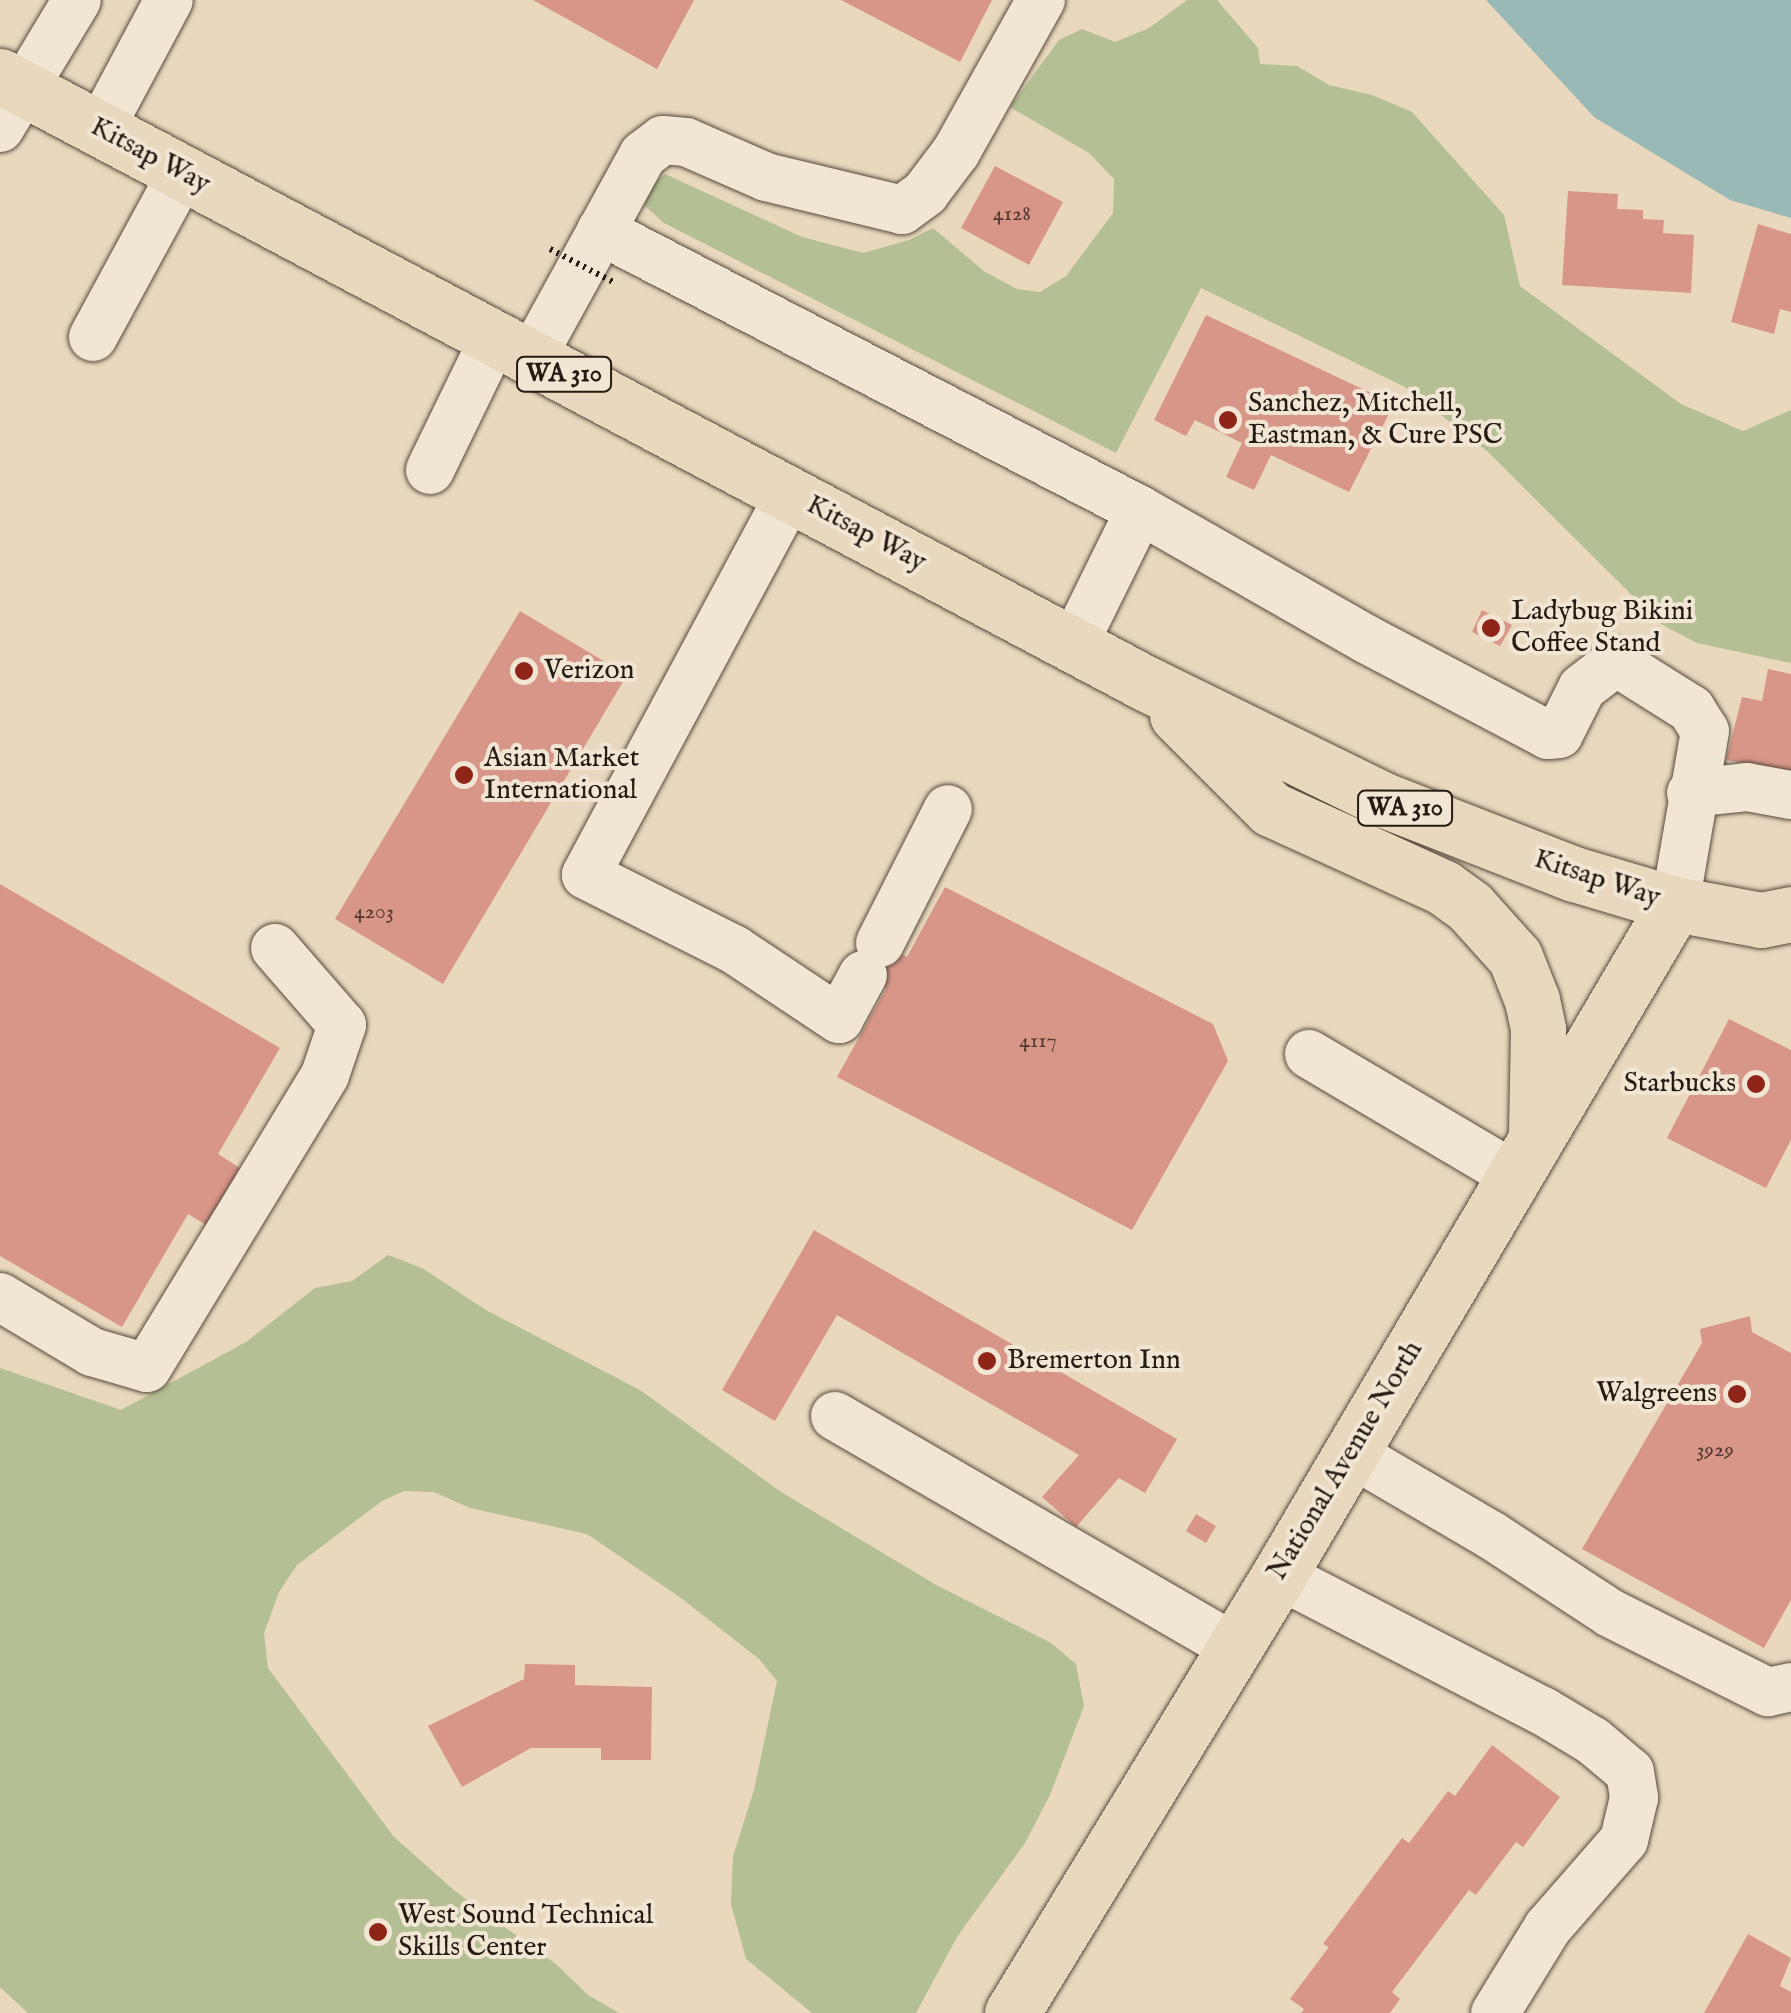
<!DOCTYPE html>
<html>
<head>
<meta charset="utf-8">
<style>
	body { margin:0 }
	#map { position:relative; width:1791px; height:2013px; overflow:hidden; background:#e9d8bd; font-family:"IM FELL English",serif }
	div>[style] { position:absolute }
	.green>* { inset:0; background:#b4bf93 }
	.water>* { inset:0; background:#99b9b7 }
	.building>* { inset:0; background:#d89688 }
	.roads { filter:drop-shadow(0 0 2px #564a3d) drop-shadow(0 0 2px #564a3d) }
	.minor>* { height:48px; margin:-24px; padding:0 24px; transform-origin:24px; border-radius:24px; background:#f1e6d4 }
	.major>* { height:55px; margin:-27.5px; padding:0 27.5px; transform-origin:27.5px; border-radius:27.5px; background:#e9d8bd }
	.path-bridge>* { height:6px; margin-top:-3px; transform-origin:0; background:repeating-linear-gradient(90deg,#251b12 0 2.5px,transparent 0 7.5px) }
	.dots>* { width:28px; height:28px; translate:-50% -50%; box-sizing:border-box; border:5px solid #f1e6d4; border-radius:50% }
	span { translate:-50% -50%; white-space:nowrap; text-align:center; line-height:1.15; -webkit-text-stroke:8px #f1e6d4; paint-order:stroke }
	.number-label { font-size:22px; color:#523a30 }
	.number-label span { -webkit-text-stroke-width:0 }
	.shield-label span { padding:2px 8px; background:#f1e6d4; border:2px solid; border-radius:8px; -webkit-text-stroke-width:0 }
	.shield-label { font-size:25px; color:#251b12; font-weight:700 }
	.street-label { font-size:28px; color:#251b12 }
	.poi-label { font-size:28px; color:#251b12 }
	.left { translate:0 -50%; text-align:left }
	.right { translate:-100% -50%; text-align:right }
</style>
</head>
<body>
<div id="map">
	<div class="green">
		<i style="clip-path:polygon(1187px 0,1217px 0,1258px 48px,1260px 64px,1297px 66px,1329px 85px,1372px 95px,1412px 112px,1504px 215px,1520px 286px,1681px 404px,1743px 431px,1791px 410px,1791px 663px,1697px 643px,1661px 624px,1487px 451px,1405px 387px,1201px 288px,1116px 453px,664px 223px,644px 205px,649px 188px,665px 174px,802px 237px,863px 253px,909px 240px,933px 228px,985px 272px,1017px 289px,1040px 292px,1066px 276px,1113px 213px,1114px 179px,1089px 153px,1010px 107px,1059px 40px,1082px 29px,1115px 42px,1149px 28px)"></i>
		<i style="clip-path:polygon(388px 1255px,422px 1268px,486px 1310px,640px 1390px,781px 1492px,938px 1586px,1051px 1643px,1076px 1664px,1084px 1706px,1050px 1795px,1025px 1843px,957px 1937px,916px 2013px,812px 2013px,746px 1959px,731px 1904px,733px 1856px,754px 1790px,777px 1681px,759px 1659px,681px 1598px,587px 1534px,470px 1508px,434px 1492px,404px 1491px,382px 1501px,297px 1565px,279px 1592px,264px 1633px,268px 1668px,394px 1837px,455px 1891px,557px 1965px,588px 1995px,619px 2013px,28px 2013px,0 1987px,0 1368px,121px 1410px,246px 1342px,315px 1288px,352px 1281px)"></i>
	</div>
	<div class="water">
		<i style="clip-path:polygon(1486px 0,1791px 0,1791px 218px,1730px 200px,1594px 117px)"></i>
	</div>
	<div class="building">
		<i style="clip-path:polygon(533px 0,694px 0,657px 69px)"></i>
		<i style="clip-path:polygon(841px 0,992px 0,960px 62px)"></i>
		<i style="clip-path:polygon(995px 166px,1063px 202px,1029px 265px,961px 228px)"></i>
		<i style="clip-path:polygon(1568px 191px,1618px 194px,1617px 209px,1643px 210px,1643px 219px,1664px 220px,1663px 233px,1694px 235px,1691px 293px,1562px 285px)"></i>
		<i style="clip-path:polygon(1758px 224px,1791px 234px,1791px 312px,1780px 309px,1774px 334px,1731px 322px)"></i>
		<i style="clip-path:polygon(1206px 315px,1394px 404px,1349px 492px,1271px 455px,1254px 490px,1226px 477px,1242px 443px,1195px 420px,1186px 436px,1154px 420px)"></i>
		<i style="clip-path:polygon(1482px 610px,1512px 625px,1500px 646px,1472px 632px)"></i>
		<i style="clip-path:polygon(520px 611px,627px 675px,443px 984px,335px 919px)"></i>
		<i style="clip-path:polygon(1768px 669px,1791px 674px,1791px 772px,1726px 760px,1742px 697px,1762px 701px)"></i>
		<i style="clip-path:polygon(0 884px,280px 1048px,218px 1154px,246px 1172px,213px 1229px,188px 1214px,122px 1327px,0 1256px)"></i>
		<i style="clip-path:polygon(945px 887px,1213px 1024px,1228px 1061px,1132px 1230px,837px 1077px,886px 989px,859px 973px,876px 940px,907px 957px)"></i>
		<i style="clip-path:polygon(1729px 1019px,1791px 1050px,1791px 1140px,1766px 1188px,1667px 1138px)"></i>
		<i style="clip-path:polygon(814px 1230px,1177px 1439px,1145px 1493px,1119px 1478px,1076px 1527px,1042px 1497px,1079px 1455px,837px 1315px,775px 1421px,722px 1390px)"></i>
		<i style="clip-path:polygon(1750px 1316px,1752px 1332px,1791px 1353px,1791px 1600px,1764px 1648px,1582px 1549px,1702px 1343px,1700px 1329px)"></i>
		<i style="clip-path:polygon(1196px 1514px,1216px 1526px,1206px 1543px,1186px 1531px)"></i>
		<i style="clip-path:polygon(525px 1664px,575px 1665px,575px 1685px,652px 1687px,651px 1760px,601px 1760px,601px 1748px,531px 1748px,462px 1787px,428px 1726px,524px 1679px)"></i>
		<i style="clip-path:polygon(1492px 1745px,1560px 1797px,1523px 1847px,1516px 1842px,1476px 1895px,1469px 1890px,1392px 1992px,1400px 1999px,1390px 2013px,1301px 2013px,1304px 2009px,1290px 1999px,1329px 1947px,1323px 1944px,1402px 1838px,1409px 1843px,1448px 1791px,1455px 1796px)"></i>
		<i style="clip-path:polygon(1748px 1934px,1791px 1958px,1780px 1986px,1791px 1992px,1791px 2013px,1704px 2013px)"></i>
	</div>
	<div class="roads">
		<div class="minor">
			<i style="left:0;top:128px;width:149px;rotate:-59deg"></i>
			<i style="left:100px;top:129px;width:146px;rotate:-61.9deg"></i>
			<i style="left:601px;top:231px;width:607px;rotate:27.37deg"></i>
			<i style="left:1140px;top:510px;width:260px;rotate:29.7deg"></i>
			<i style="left:1366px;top:639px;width:206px;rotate:27.8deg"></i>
			<i style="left:1548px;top:735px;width:11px;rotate:-5deg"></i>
			<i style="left:1559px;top:734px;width:51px;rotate:-63.4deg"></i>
			<i style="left:1582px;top:688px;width:43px;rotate:-37.4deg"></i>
			<i style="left:1616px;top:662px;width:89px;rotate:32.1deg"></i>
			<i style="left:1691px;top:709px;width:26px;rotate:58deg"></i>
			<i style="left:1705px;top:731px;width:176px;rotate:99.8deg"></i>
			<i style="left:93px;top:337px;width:187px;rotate:-61.5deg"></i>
			<i style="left:532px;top:357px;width:230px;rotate:-61.2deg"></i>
			<i style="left:643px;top:155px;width:25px;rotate:-37deg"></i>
			<i style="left:663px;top:140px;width:23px;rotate:5deg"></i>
			<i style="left:686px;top:142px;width:87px;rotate:23.6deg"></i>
			<i style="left:766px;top:177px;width:140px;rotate:13.6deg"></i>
			<i style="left:902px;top:210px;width:29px;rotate:-36deg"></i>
			<i style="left:925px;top:193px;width:51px;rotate:-52.9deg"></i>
			<i style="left:956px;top:152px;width:174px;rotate:-60.8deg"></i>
			<i style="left:430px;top:470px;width:147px;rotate:-64.1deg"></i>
			<i style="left:790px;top:494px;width:432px;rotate:118.2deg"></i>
			<i style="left:586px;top:875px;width:167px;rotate:26.7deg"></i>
			<i style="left:735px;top:950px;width:125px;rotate:33.6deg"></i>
			<i style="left:839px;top:1019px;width:50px;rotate:-61.4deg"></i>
			<i style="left:1074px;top:644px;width:149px;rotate:-63.8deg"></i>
			<i style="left:1691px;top:793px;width:56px;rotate:-6.1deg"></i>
			<i style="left:1747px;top:787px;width:45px;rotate:10.3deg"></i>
			<i style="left:880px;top:943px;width:150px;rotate:-63.1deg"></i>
			<i style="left:1309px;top:1054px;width:238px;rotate:30.6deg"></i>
			<i style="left:0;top:1297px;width:107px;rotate:30.9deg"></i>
			<i style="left:92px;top:1352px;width:57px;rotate:16.2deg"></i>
			<i style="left:147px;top:1368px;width:343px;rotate:-58.7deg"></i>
			<i style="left:325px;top:1075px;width:53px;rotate:-71.2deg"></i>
			<i style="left:342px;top:1025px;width:102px;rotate:-131deg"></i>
			<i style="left:835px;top:1416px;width:461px;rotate:30.1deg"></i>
			<i style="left:1351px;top:1453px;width:162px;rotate:30.4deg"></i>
			<i style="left:1491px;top:1535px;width:142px;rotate:33.2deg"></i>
			<i style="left:1610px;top:1613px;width:177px;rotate:26.6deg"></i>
			<i style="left:1768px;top:1692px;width:24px;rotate:-12deg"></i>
			<i style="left:1279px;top:1575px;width:297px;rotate:27.3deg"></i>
			<i style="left:1543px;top:1711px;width:58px;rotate:31deg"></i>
			<i style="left:1593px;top:1741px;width:48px;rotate:40deg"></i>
			<i style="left:1630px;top:1772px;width:26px;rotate:81deg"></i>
			<i style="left:1634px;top:1798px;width:43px;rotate:103.4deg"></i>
			<i style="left:1624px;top:1840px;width:116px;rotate:131.1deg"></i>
			<i style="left:1548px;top:1927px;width:101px;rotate:121.6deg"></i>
		</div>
		<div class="major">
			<i style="left:0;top:76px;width:1298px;rotate:27.93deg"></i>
			<i style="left:1147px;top:684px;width:264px;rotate:26.1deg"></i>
			<i style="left:1384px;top:800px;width:204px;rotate:21.3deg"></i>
			<i style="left:1574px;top:874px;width:105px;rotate:16.5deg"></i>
			<i style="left:1675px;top:904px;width:87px;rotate:10.5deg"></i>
			<i style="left:1761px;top:920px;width:31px;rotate:-11deg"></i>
			<i style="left:1177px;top:715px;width:133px;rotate:45deg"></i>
			<i style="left:1271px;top:809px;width:190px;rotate:24.5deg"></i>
			<i style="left:1444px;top:888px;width:32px;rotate:36deg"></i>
			<i style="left:1470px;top:907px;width:67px;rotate:48deg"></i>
			<i style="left:1515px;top:957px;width:46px;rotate:68.4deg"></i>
			<i style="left:1532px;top:1000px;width:30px;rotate:78deg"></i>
			<i style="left:1538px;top:1029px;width:105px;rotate:91.1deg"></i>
			<i style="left:1012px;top:2013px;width:513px;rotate:-58.63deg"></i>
			<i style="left:1279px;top:1575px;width:779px;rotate:-59.45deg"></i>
		</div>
	</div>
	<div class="path-bridge">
		<i style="left:550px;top:249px;width:73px;rotate:27.6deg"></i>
	</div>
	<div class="dots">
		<i style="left:1228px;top:420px;background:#8f2418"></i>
		<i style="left:1491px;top:628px;background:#8f2418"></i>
		<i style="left:524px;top:671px;background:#8f2418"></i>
		<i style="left:464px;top:775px;background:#8f2418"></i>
		<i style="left:1756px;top:1084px;background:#8f2418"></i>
		<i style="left:987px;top:1361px;background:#8f2418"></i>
		<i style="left:1737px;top:1394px;background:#8f2418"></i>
		<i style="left:378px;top:1932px;background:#8f2418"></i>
	</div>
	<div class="number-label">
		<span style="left:1012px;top:215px">4128</span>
		<span style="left:374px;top:913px">4203</span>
		<span style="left:1038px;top:1042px">4117</span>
		<span style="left:1715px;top:1451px">3929</span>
	</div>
	<div class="shield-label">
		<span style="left:564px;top:374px">WA 310</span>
		<span style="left:1405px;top:808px">WA 310</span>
	</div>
	<div class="street-label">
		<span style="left:150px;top:156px;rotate:28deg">Kitsap Way</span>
		<span style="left:866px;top:534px;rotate:28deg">Kitsap Way</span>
		<span style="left:1597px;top:879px;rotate:18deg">Kitsap Way</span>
		<span style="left:1346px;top:1461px;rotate:-59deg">National Avenue North</span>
	</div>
	<div class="poi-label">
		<span class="left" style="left:1248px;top:420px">Sanchez, Mitchell,<br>Eastman, &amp; Cure PSC</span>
		<span class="left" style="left:1511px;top:628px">Ladybug Bikini<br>Coffee Stand</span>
		<span class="left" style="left:544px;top:671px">Verizon</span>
		<span class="left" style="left:484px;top:775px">Asian Market<br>International</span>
		<span class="right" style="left:1736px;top:1084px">Starbucks</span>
		<span class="left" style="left:1007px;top:1361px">Bremerton Inn</span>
		<span class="right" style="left:1717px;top:1394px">Walgreens</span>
		<span class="left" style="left:398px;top:1932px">West Sound Technical<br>Skills Center</span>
	</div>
</div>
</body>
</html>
